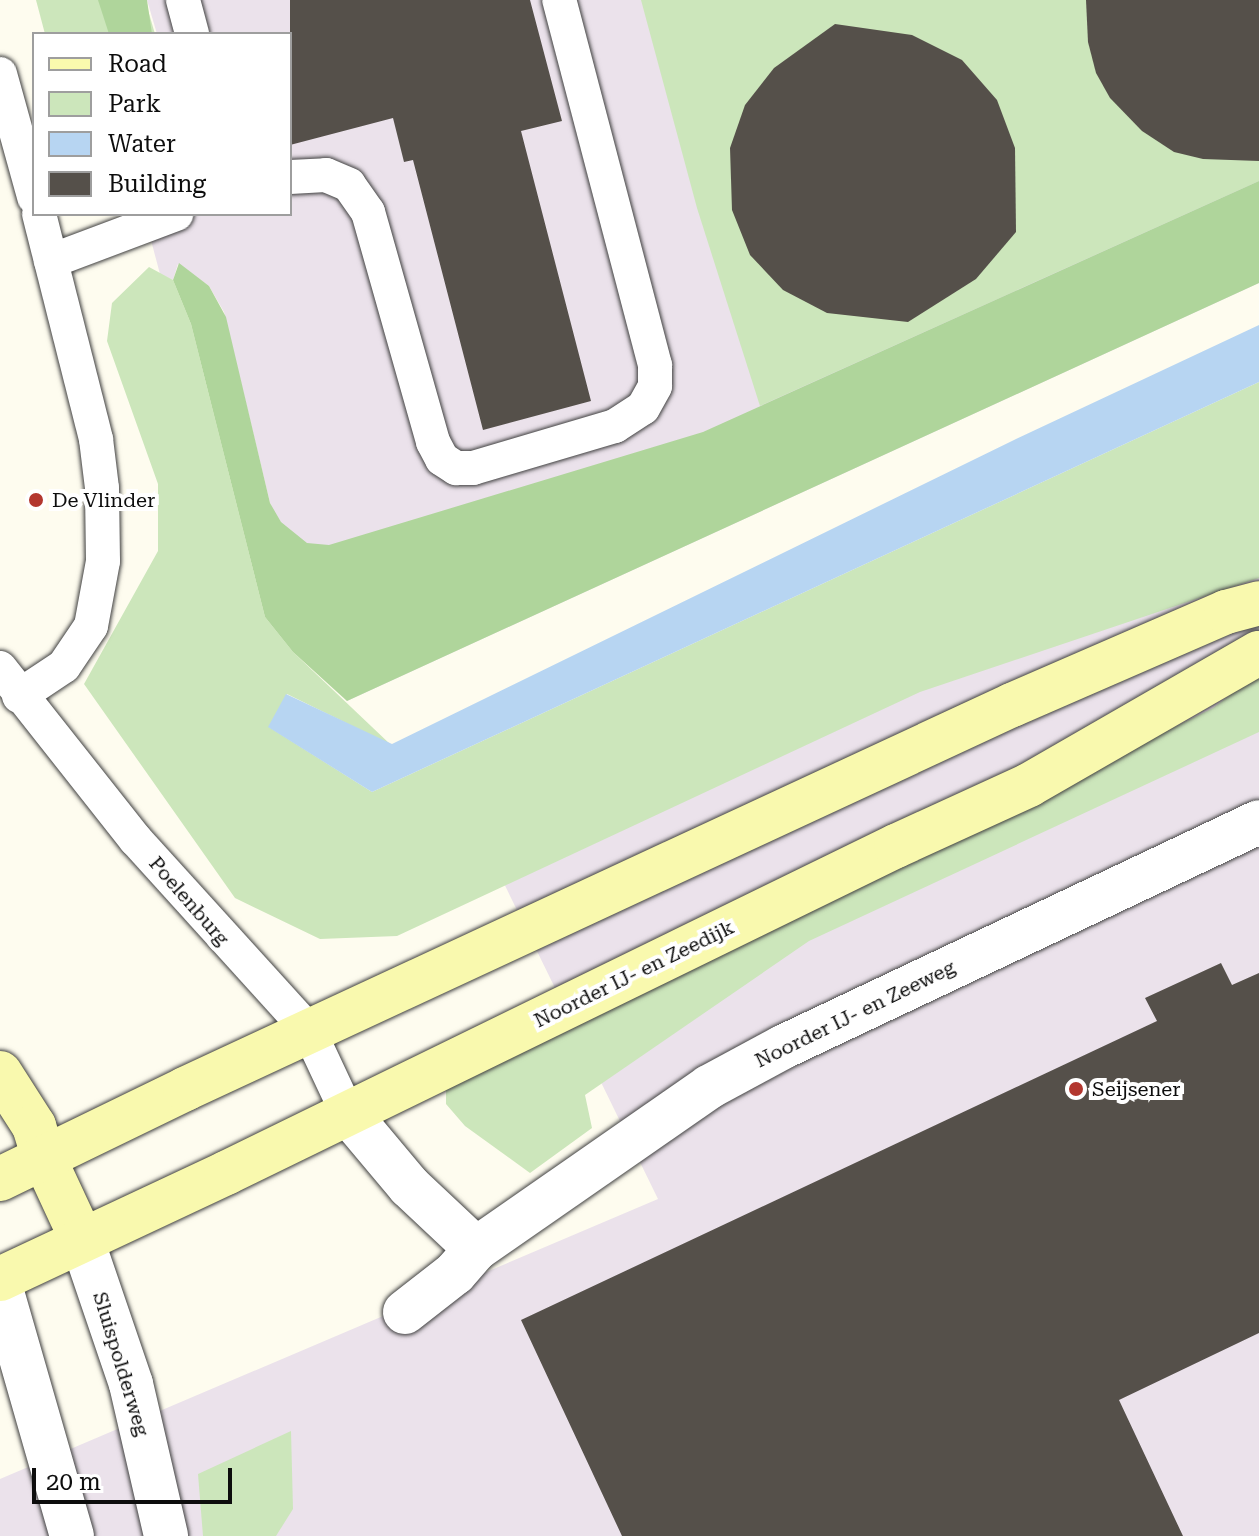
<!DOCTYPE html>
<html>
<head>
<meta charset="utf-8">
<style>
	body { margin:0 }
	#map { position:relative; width:1259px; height:1536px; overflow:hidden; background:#fefcef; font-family:"Roboto Serif",serif }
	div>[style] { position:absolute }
	.industrial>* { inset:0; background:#ebe2eb }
	.green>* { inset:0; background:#cce6bb }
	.forest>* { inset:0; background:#afd59b }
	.water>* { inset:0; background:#b7d5f2 }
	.building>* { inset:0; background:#55504a }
	.roads { filter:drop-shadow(0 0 2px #404040) drop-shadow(0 0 2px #404040) }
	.lane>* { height:34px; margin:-17px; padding:0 17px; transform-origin:17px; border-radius:17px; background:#fff }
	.street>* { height:44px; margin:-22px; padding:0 22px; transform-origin:22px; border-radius:22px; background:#fff }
	.secondary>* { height:44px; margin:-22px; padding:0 22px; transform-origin:22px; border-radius:22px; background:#f9f9ae }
	.dots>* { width:22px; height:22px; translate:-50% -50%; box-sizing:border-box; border:4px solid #fff; border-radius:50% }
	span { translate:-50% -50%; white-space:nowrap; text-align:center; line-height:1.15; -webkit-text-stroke:8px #fff; paint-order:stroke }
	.poi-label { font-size:20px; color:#0d0d0d }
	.left { translate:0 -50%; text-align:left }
	.street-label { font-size:20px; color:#0d0d0d }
	.legend { position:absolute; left:32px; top:32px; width:260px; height:184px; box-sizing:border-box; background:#fff; border:2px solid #9e9e9e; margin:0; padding:10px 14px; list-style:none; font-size:24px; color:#0d0d0d }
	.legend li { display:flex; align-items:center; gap:16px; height:40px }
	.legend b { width:40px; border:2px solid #9e9e9e }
	.scale { position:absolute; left:32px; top:1468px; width:200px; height:36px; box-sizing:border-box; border:4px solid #0d0d0d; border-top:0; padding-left:10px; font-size:24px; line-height:28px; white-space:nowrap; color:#0d0d0d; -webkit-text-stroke:6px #fff; paint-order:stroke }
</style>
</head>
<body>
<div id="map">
	<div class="industrial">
		<i style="clip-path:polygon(147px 0,1259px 0,1259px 283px,347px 701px,270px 503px,224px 312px,209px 286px,178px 264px,173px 280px,160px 274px,144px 214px,290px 214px,290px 34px,157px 34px)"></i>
		<i style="clip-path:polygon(1259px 510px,1259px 1536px,0 1536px,0 1479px,658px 1199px,494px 863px)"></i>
	</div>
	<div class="green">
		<i style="clip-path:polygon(36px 0,145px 0,155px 34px,45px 34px)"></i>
		<i style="clip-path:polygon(641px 0,1259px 0,1259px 181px,760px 406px,697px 208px)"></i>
		<i style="clip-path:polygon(149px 267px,173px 280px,191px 324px,265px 617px,293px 652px,391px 745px,287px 694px,269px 727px,372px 792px,1259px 382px,1259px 578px,920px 692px,397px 936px,320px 939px,235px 898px,84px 684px,158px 551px,158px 484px,107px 341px,112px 303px)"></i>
		<i style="clip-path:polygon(1259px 673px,1259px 732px,809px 941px,585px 1095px,592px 1128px,530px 1173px,465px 1126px,446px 1104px,446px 1087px,1213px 708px)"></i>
		<i style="clip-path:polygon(291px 1431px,293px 1509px,276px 1536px,203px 1536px,198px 1474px)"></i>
	</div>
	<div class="forest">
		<i style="clip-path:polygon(98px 0,147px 0,152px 34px,109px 34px)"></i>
		<i style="clip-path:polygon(1259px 181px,1259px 283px,347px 701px,293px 652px,265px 617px,191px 324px,173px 280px,179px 263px,209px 286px,226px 317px,270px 503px,281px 522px,307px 543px,329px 545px,703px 432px)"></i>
	</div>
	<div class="water">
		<i style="clip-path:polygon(1259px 325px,1259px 382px,372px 792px,268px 727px,286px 694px,392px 744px,1014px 440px)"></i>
	</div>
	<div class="building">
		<i style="clip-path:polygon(290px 0,530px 0,562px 121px,521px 131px,591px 401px,483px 430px,413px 160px,404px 162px,393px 118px,290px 145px)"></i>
		<i style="clip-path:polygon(1086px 0,1259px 0,1259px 161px,1203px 159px,1174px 152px,1142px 131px,1110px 98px,1096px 73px,1088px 42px)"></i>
		<i style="clip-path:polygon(835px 24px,912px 35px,962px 60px,997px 100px,1015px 148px,1016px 232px,976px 279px,908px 322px,827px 313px,783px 290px,750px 255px,732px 210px,730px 148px,745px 105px,774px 68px)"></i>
		<i style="clip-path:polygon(1221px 963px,1232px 985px,1259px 973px,1259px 1333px,1119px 1400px,1183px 1536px,622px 1536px,521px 1320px,1157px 1021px,1145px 998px)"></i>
	</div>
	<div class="roads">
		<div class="lane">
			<i style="left:183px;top:0;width:35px;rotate:75deg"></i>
			<i style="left:0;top:74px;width:128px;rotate:74.5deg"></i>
			<i style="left:290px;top:177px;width:36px;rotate:-3deg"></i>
			<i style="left:326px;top:175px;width:25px;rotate:23deg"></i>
			<i style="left:349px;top:185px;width:33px;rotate:55deg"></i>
			<i style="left:368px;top:212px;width:239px;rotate:74.2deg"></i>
			<i style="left:433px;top:442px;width:19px;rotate:62deg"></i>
			<i style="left:442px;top:459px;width:17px;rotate:33deg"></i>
			<i style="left:456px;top:468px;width:17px"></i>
			<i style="left:473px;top:468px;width:148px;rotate:-16.5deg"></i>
			<i style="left:615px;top:426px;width:33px;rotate:-33deg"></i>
			<i style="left:643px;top:408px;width:25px;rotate:-61deg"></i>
			<i style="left:655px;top:386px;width:21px;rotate:-90deg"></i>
			<i style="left:655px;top:365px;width:377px;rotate:-104.7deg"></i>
			<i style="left:51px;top:261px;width:134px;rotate:-20.6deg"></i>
			<i style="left:0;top:668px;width:219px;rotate:51.7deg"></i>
			<i style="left:136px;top:840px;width:258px;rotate:47.8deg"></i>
			<i style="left:309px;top:1031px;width:89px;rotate:64.9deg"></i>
			<i style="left:19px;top:696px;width:54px;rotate:-33.7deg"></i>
			<i style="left:64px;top:666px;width:48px;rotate:-56deg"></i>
			<i style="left:91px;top:626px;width:66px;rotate:-79.5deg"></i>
			<i style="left:103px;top:561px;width:73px;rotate:-90.8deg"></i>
			<i style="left:102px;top:488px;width:49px;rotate:-97deg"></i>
			<i style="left:96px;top:439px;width:232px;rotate:-104.2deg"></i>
		</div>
		<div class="street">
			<i style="left:347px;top:1112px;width:97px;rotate:50deg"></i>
			<i style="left:409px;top:1186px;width:92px;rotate:43.2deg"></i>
			<i style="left:82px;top:1240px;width:152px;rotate:71.2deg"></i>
			<i style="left:131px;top:1384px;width:156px;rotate:77deg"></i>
			<i style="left:0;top:1285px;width:261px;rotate:74deg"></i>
			<i style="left:405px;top:1312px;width:63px;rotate:-38deg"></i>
			<i style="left:455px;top:1273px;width:32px;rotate:-49deg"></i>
			<i style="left:476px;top:1249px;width:284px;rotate:-34.8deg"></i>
			<i style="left:709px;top:1087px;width:84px;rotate:-28.4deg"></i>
			<i style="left:783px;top:1047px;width:526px;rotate:-25.3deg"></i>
		</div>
		<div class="secondary">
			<i style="left:0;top:1073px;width:63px;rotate:57.3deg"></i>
			<i style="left:34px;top:1126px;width:34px;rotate:73deg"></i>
			<i style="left:44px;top:1158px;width:90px;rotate:65.1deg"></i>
			<i style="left:0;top:1179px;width:206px;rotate:-25.9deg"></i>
			<i style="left:185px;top:1089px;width:912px;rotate:-24.91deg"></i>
			<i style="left:1012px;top:705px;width:233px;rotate:-23.5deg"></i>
			<i style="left:1226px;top:612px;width:34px;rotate:-15deg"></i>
			<i style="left:0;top:1279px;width:250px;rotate:-25.1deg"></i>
			<i style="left:226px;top:1173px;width:746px;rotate:-26.02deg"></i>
			<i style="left:896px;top:846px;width:146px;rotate:-24.6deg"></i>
			<i style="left:1029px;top:785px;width:265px;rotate:-29.9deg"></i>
		</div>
	</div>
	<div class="dots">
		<i style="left:36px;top:500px;background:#b3372f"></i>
		<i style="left:1076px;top:1089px;background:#b3372f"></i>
	</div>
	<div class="poi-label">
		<span class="left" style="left:52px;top:500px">De Vlinder</span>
		<span class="left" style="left:1092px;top:1089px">Seijsener</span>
	</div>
	<div class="street-label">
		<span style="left:189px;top:901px;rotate:49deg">Poelenburg</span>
		<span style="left:634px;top:974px;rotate:-26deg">Noorder IJ- en Zeedijk</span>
		<span style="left:855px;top:1014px;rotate:-26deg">Noorder IJ- en Zeeweg</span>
		<span style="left:121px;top:1364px;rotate:73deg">Sluispolderweg</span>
	</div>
	<ul class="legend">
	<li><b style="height:10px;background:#f9f9ae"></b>Road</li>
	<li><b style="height:22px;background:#cce6bb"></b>Park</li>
	<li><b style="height:22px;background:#b7d5f2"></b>Water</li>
	<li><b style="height:22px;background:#55504a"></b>Building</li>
	</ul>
	<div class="scale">20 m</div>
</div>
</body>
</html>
